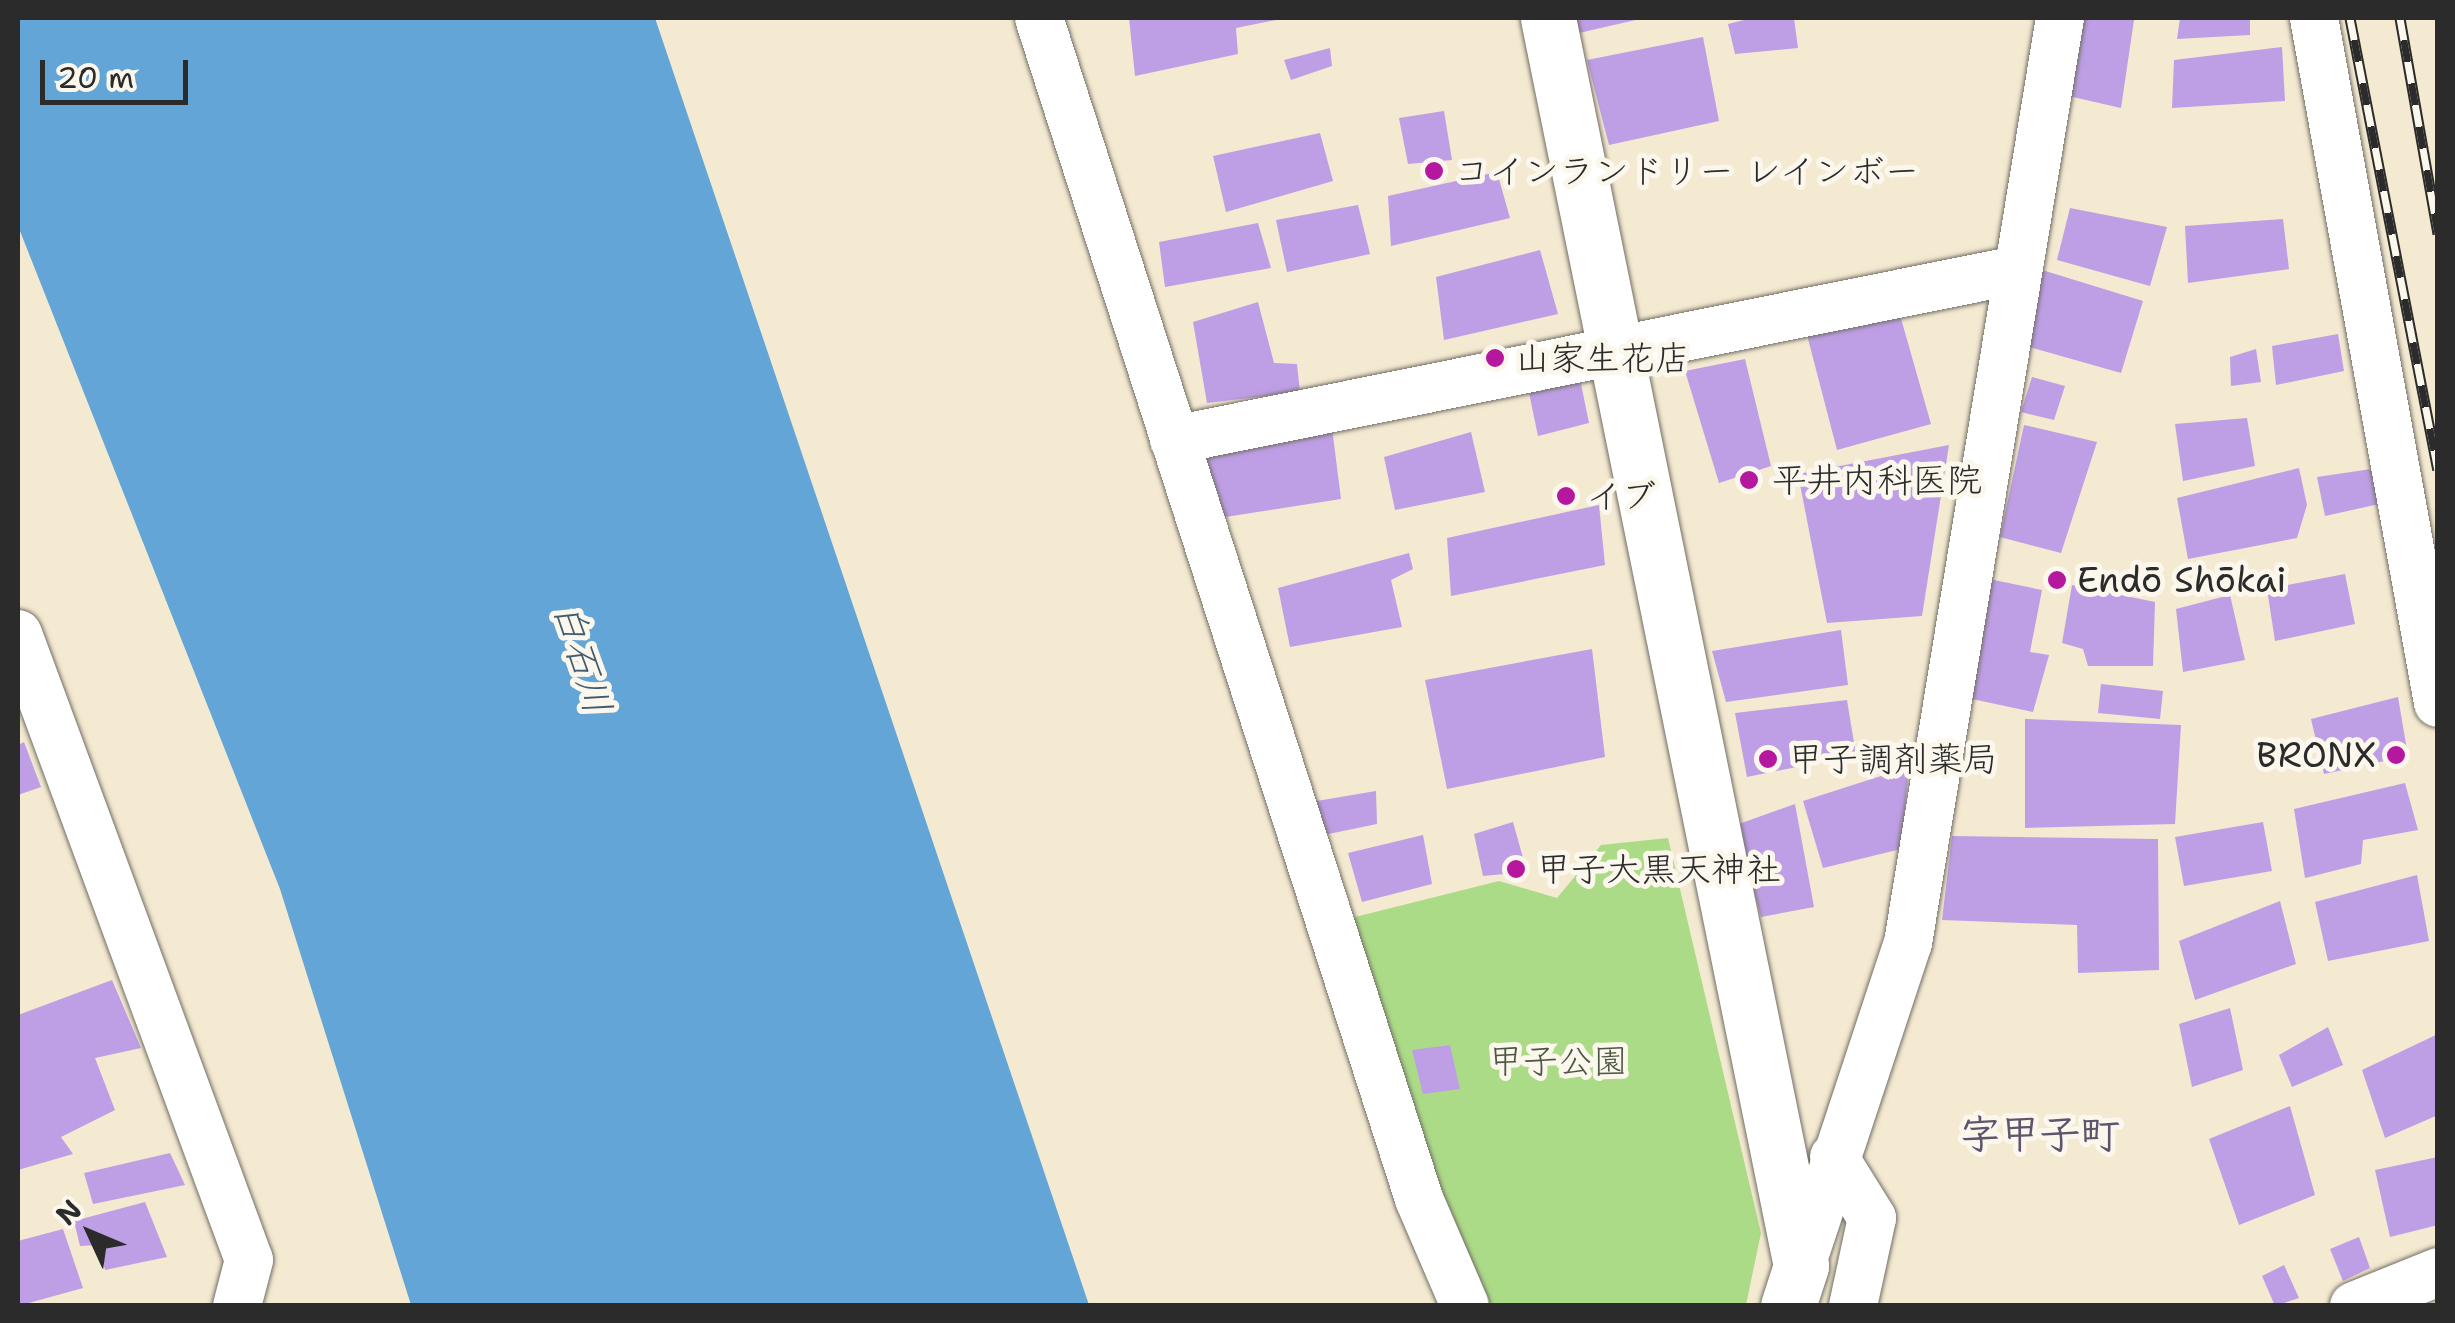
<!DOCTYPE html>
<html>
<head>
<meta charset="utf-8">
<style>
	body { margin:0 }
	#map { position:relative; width:2455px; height:1323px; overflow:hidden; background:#f4e9d1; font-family:"Shantell Sans","Klee One",sans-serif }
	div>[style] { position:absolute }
	.green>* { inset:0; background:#acdb88 }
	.water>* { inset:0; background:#62a5d6 }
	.building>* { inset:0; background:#be9fe5 }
	.roads { filter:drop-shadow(0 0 2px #716e65) drop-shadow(0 0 2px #716e65) }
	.minor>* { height:48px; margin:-24px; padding:0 24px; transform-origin:24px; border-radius:24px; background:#fff }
	.tertiary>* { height:55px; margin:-27.5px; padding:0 27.5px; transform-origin:27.5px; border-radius:27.5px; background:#fff }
	.rail>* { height:11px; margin-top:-5.5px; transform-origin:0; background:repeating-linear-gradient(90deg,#fbf7ec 0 22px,#2b2b2b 0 44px); box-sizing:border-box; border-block:2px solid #2b2b2b }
	.dots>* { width:28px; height:28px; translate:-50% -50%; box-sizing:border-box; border:5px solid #fbf7ec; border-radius:50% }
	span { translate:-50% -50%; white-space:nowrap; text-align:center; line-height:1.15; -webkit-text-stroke:10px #fbf7ec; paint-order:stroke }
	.poi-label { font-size:35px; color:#2b2b2b }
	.left { translate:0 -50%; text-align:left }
	.right { translate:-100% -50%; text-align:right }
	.park-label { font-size:35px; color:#4b5742 }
	.water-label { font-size:38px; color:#415c6f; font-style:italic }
	.quarter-label { font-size:40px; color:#5e546c; font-weight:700 }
	.frame { position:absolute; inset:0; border:20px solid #2b2b2b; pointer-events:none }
	.north { position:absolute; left:40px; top:1183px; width:100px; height:100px; -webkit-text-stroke:8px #fbf7ec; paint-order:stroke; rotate:314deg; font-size:28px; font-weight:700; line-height:40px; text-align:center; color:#2b2b2b }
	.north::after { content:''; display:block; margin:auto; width:35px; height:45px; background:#2b2b2b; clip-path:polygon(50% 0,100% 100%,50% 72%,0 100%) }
	.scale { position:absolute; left:40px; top:60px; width:148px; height:45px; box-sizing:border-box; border:5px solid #2b2b2b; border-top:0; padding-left:12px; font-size:30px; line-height:35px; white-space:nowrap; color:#2b2b2b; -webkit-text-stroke:8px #fbf7ec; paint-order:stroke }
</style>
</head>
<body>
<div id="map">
	<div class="green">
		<i style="clip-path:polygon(1668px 838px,1761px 1233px,1746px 1305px,1483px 1305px,1432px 1191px,1347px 919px,1499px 881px,1557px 898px,1601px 845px)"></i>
	</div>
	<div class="water">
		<i style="clip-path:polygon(18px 18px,655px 18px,1089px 1305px,411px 1305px,280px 889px,18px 226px)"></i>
	</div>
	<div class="building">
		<i style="clip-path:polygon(1129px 18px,1281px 18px,1281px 19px,1236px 28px,1238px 54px,1135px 76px)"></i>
		<i style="clip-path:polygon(1576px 18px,1640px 18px,1640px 19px,1579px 33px)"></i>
		<i style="clip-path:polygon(1752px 18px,1794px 18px,1798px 48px,1735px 54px,1728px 24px)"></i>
		<i style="clip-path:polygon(2082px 18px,2134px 20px,2121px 108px,2064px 95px)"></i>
		<i style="clip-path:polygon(2180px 18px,2250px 18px,2250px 35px,2177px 39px)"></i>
		<i style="clip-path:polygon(1703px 37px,1719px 121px,1609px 145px,1587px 60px)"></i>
		<i style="clip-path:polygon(2282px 47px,2285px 101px,2172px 108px,2174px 60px)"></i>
		<i style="clip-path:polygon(1330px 48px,1332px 66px,1291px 80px,1284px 60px)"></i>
		<i style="clip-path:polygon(1444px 111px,1452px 160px,1408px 164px,1399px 118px)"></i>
		<i style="clip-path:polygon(1320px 133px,1333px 181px,1226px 212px,1213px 156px)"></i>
		<i style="clip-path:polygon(1497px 172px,1510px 218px,1391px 246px,1388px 196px)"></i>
		<i style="clip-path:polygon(1358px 205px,1370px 254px,1287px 272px,1276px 220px)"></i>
		<i style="clip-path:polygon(2070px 208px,2167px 227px,2150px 286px,2057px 260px)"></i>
		<i style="clip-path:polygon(2283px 219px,2289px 269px,2188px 283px,2185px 226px)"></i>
		<i style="clip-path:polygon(1258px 223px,1271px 268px,1165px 287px,1159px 242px)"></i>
		<i style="clip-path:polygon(1540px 250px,1558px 314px,1444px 340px,1436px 277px)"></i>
		<i style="clip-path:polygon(2042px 270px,2143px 301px,2121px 373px,2029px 347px)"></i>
		<i style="clip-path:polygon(1258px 302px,1274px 363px,1297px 364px,1300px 392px,1207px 403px,1193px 322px)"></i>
		<i style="clip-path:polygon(1900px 315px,1931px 424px,1837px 450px,1807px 335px)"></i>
		<i style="clip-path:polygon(2338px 334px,2344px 371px,2276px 385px,2272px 346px)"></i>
		<i style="clip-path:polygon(2256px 349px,2261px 382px,2231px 386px,2230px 357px)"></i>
		<i style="clip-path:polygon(1745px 359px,1771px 466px,1719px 483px,1685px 371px)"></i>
		<i style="clip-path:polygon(2032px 377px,2065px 386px,2054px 420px,2021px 412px)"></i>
		<i style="clip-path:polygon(1580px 379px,1589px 423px,1538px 436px,1528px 388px)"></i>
		<i style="clip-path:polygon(2247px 418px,2255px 466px,2183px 481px,2175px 424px)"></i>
		<i style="clip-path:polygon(2024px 425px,2097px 442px,2061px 553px,2000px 537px)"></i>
		<i style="clip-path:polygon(1332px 428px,1341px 499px,1219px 518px,1204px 455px)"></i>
		<i style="clip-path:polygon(1471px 432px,1485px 492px,1395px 510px,1384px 457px)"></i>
		<i style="clip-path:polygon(1949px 445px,1922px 616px,1827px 623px,1798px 474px)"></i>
		<i style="clip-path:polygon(2299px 468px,2307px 505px,2297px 538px,2188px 559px,2177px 498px)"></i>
		<i style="clip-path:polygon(2371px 469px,2379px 504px,2325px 516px,2317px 477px)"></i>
		<i style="clip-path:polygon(1599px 505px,1605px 565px,1451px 596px,1447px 538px)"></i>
		<i style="clip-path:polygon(1409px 553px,1413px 569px,1391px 580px,1402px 627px,1290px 647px,1278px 588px)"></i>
		<i style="clip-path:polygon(2345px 574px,2355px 624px,2275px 641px,2267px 589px)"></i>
		<i style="clip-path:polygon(1989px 579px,2042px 590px,2030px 652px,2049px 655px,2033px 712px,1972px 699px)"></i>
		<i style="clip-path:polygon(2072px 585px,2155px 602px,2153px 666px,2088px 666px,2083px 649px,2062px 643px)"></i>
		<i style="clip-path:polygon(2230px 595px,2245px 660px,2183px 672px,2176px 609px)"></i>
		<i style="clip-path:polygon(1841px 630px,1848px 685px,1726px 702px,1712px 651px)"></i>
		<i style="clip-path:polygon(1592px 649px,1605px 757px,1447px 789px,1425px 680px)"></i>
		<i style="clip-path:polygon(2101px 684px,2163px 691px,2160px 719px,2098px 713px)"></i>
		<i style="clip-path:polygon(2398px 697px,2408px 756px,2324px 774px,2311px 719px)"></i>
		<i style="clip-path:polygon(1847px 700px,1856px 755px,1747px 777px,1735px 713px)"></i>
		<i style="clip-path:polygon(2025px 719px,2181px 725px,2175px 824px,2025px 828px)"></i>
		<i style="clip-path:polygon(24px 742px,41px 787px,18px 795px,18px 745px)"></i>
		<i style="clip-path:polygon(1909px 767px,1901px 849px,1823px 868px,1803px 801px)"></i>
		<i style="clip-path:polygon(2405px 783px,2418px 830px,2363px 840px,2361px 864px,2305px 878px,2294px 809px)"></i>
		<i style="clip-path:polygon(1376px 791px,1377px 824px,1314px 837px,1305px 803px)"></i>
		<i style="clip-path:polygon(1795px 804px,1814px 907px,1761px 917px,1736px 825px)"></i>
		<i style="clip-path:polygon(1513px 822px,1527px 872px,1483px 876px,1474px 834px)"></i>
		<i style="clip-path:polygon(2263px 822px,2272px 871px,2184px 886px,2175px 837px)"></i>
		<i style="clip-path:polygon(1423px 835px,1432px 884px,1362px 902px,1348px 853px)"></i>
		<i style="clip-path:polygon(1952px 836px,2158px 839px,2159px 970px,2078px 973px,2077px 925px,1942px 920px)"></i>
		<i style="clip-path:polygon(2417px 875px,2429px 941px,2328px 961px,2315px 902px)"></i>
		<i style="clip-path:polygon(2280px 901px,2296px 964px,2195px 1000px,2179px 941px)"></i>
		<i style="clip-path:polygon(112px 980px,141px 1048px,95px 1058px,115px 1110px,61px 1137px,73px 1154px,18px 1170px,18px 1015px)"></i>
		<i style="clip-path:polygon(2230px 1008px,2243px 1070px,2192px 1087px,2179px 1024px)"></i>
		<i style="clip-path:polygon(2328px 1027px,2343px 1065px,2292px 1087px,2279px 1055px)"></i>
		<i style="clip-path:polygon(2438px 1034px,2438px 1115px,2385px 1138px,2362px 1070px)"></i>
		<i style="clip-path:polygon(1450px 1045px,1460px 1089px,1423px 1094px,1412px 1050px)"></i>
		<i style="clip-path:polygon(2290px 1106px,2315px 1195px,2239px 1225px,2209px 1139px)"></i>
		<i style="clip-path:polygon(170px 1153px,185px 1185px,93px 1204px,84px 1173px)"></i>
		<i style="clip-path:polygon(2438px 1157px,2438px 1225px,2390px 1237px,2375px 1170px)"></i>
		<i style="clip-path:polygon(145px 1202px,167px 1257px,105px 1270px,99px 1245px,80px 1246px,74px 1221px)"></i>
		<i style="clip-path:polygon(63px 1229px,83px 1288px,18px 1306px,18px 1241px)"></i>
		<i style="clip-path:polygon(2359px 1237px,2370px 1268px,2343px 1281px,2330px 1249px)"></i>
		<i style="clip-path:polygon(2284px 1265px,2299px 1298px,2275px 1306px,2262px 1276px)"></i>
	</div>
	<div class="roads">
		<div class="minor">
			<i style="left:1039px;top:18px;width:1241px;rotate:72.16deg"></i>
			<i style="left:1419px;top:1199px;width:116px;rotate:66.7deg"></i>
			<i style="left:2314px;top:18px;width:696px;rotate:79.74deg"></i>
			<i style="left:1174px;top:440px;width:859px;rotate:-11.41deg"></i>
			<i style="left:18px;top:634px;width:667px;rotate:69.75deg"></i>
			<i style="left:249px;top:1260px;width:48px;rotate:104.6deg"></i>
			<i style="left:1834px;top:1157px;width:72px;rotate:58.1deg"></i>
			<i style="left:1872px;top:1218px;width:90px;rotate:102.2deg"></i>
			<i style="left:1801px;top:1266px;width:340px;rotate:-71.7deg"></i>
			<i style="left:1908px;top:943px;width:937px;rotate:-80.67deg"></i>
			<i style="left:2354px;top:1306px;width:91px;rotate:-22deg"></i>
		</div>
		<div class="tertiary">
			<i style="left:1548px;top:18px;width:1273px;rotate:78.54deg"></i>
			<i style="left:1801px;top:1266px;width:42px;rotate:108deg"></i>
		</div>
	</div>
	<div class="rail">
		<i style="left:2350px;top:18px;width:460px;rotate:79deg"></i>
		<i style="left:2400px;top:18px;width:219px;rotate:80deg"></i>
	</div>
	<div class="dots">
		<i style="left:1434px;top:171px;background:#b5179e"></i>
		<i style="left:1495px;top:358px;background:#b5179e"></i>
		<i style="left:1749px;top:480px;background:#b5179e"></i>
		<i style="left:1566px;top:496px;background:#b5179e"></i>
		<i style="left:2057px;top:580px;background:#b5179e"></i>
		<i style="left:2396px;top:755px;background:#b5179e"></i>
		<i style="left:1768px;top:759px;background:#b5179e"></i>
		<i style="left:1516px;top:869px;background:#b5179e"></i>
	</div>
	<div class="poi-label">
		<span class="left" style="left:1454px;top:171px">コインランドリー レインボー</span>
		<span class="left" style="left:1515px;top:358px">山家生花店</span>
		<span class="left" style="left:1772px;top:480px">平井内科医院</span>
		<span class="left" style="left:1586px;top:496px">イブ</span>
		<span class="left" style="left:2077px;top:580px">Endō Shōkai</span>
		<span class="right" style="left:2376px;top:755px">BRONX</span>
		<span class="left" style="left:1788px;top:759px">甲子調剤薬局</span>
		<span class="left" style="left:1536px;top:869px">甲子大黒天神社</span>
	</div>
	<div class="park-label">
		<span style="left:1558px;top:1061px">甲子公園</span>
	</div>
	<div class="water-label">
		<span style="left:583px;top:658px;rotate:73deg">白石川</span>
	</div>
	<div class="quarter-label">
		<span style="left:2040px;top:1134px">字甲子町</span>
	</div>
	<div class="frame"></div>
	<div class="north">N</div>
	<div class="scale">20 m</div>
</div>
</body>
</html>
